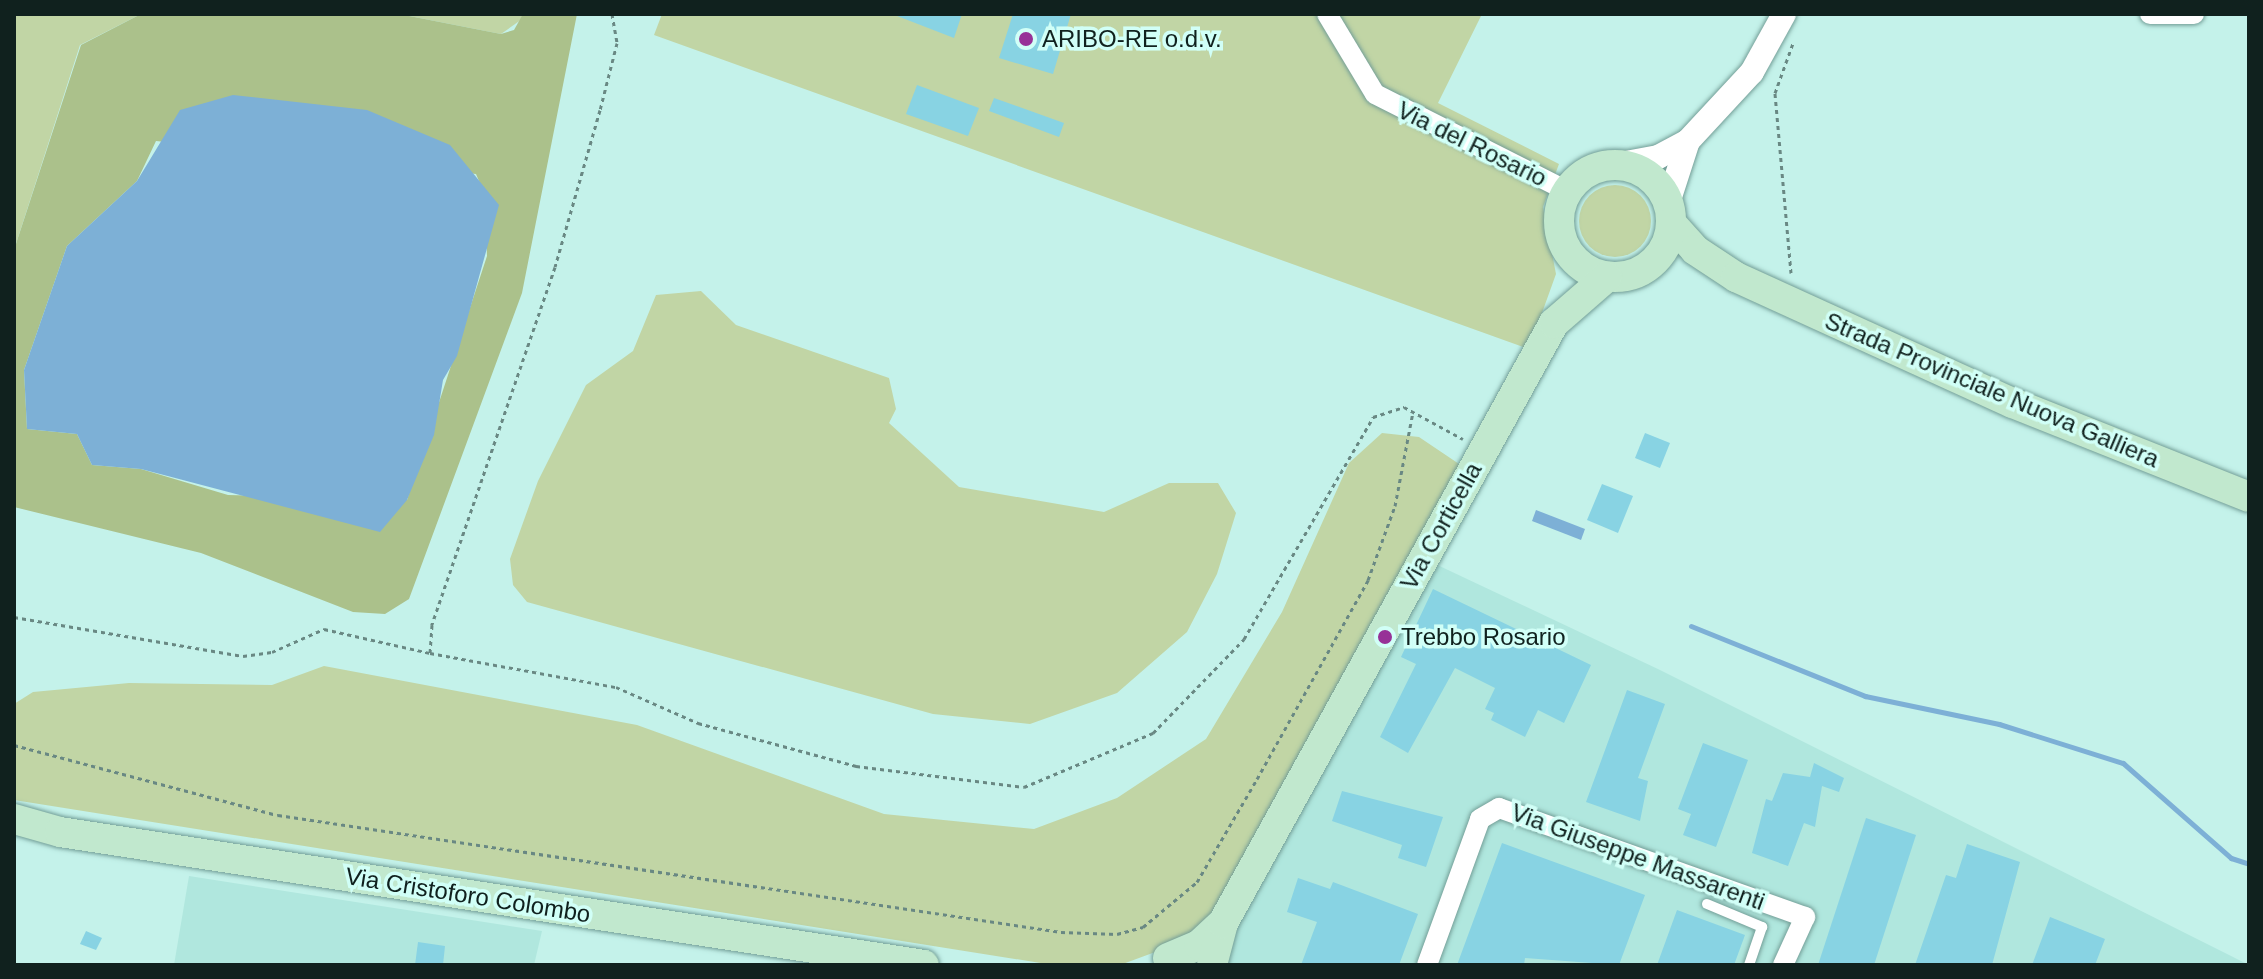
<!DOCTYPE html>
<html>
<head>
<meta charset="utf-8">
<style>
	body { margin:0 }
	#map { position:relative; width:2263px; height:979px; overflow:hidden; background:#c4f2ea; font-family:Helvetica,sans-serif }
	div>[style] { position:absolute }
	.built>* { inset:0; background:#b0e7de }
	.green>* { inset:0; background:#c1d5a5 }
	.round { border-radius:50% }
	.forest>* { inset:0; background:#abc18b }
	.water>* { inset:0; background:#7db0d6 }
	.stream>* { height:5px; margin:-2.5px; padding:0 2.5px; transform-origin:2.5px; border-radius:2.5px; background:#7db0d6 }
	.building>* { inset:0; background:#88d3e3 }
	.path>* { height:3px; margin-top:-1.5px; transform-origin:0; background:repeating-linear-gradient(90deg,#698883 0 4px,transparent 0 8px) }
	.roads { filter:drop-shadow(0 0 2px #739e97) drop-shadow(0 0 2px #739e97) }
	.service>* { height:10px; margin:-5px; padding:0 5px; transform-origin:5px; border-radius:5px; background:#fff }
	.minor>* { height:20px; margin:-10px; padding:0 10px; transform-origin:10px; border-radius:10px; background:#fff }
	.tertiary>* { height:24px; margin:-12px; padding:0 12px; transform-origin:12px; border-radius:12px; background:#fff }
	.primary>* { height:30px; margin:-15px; padding:0 15px; transform-origin:15px; border-radius:15px; background:#c1e8ce }
	.primary>.ring { margin:-15px; padding:0; box-sizing:content-box; background:none; border:30px solid #c1e8ce; border-radius:50% }
	.dots>* { width:22px; height:22px; translate:-50% -50%; box-sizing:border-box; border:4px solid #d1fff7; border-radius:50% }
	span { translate:-50% -50%; white-space:nowrap; text-align:center; line-height:1.15; -webkit-text-stroke:7px #d1fff7; paint-order:stroke }
	.poi-label { font-size:24px; color:#10211e }
	.left { translate:0 -50%; text-align:left }
	.street-label { font-size:24px; color:#10211e }
	.frame { position:absolute; inset:0; border:16px solid #10211e; pointer-events:none }
</style>
</head>
<body>
<div id="map">
	<div class="built">
		<i style="clip-path:polygon(1431px 562px,1660px 670px,2249px 965px,1222px 965px,1235px 925px)"></i>
		<i style="clip-path:polygon(189px 876px,542px 931px,534px 965px,174px 965px)"></i>
	</div>
	<div class="green">
		<i style="clip-path:polygon(14px 14px,141px 14px,80px 45px,14px 250px)"></i>
		<i style="clip-path:polygon(399px 14px,523px 14px,525px 17px,501px 34px)"></i>
		<i style="clip-path:polygon(662px 14px,1482px 14px,1438px 103px,1559px 164px,1543px 207px,1556px 274px,1529px 349px,654px 35px)"></i>
		<i class="round" style="left:1579px;top:185px;width:72px;height:72px"></i>
		<i style="clip-path:polygon(701px 291px,736px 325px,889px 378px,896px 409px,889px 423px,959px 487px,1104px 512px,1169px 483px,1218px 483px,1236px 513px,1217px 574px,1187px 632px,1117px 693px,1030px 724px,933px 714px,527px 602px,513px 585px,510px 559px,538px 481px,586px 385px,633px 351px,656px 295px)"></i>
		<i style="clip-path:polygon(1382px 433px,1419px 437px,1465px 468px,1218px 911px,1177px 944px,1120px 965px,1053px 965px,14px 800px,14px 704px,33px 692px,129px 683px,272px 685px,324px 666px,637px 725px,884px 814px,1034px 829px,1117px 798px,1206px 739px,1282px 612px,1349px 463px)"></i>
	</div>
	<div class="forest">
		<i style="clip-path:polygon(evenodd,141px 14px,399px 14px,501px 34px,514px 30px,523px 14px,577px 14px,522px 293px,409px 599px,385px 614px,353px 612px,201px 553px,14px 507px,14px 250px,81px 45px,141px 14px,156px 141px,476px 174px,485px 195px,487px 256px,407px 500px,228px 495px,141px 469px,92px 465px,77px 434px,27px 429px,24px 370px,67px 246px,137px 181px,156px 141px)"></i>
	</div>
	<div class="water">
		<i style="clip-path:polygon(233px 95px,367px 110px,450px 145px,499px 205px,457px 356px,443px 380px,434px 435px,407px 500px,380px 532px,141px 469px,92px 465px,77px 434px,27px 429px,24px 370px,67px 246px,137px 181px,180px 110px)"></i>
		<i style="clip-path:polygon(1536px 510px,1585px 529px,1581px 540px,1532px 521px)"></i>
	</div>
	<div class="stream">
		<i style="left:1691px;top:626px;width:188px;rotate:21.9deg"></i>
		<i style="left:1865px;top:696px;width:137px;rotate:11.8deg"></i>
		<i style="left:1999px;top:724px;width:130px;rotate:17.5deg"></i>
		<i style="left:2123px;top:763px;width:144px;rotate:41.3deg"></i>
		<i style="left:2231px;top:858px;width:19px;rotate:18deg"></i>
	</div>
	<div class="building">
		<i style="clip-path:polygon(892px 14px,962px 14px,954px 38px)"></i>
		<i style="clip-path:polygon(1013px 14px,1071px 14px,1053px 74px,999px 58px)"></i>
		<i style="clip-path:polygon(917px 85px,979px 108px,968px 136px,906px 114px)"></i>
		<i style="clip-path:polygon(994px 98px,1064px 123px,1059px 137px,989px 111px)"></i>
		<i style="clip-path:polygon(1645px 433px,1670px 443px,1660px 468px,1635px 458px)"></i>
		<i style="clip-path:polygon(1602px 484px,1633px 496px,1618px 533px,1587px 520px)"></i>
		<i style="clip-path:polygon(1433px 589px,1591px 665px,1564px 723px,1538px 710px,1525px 737px,1491px 720px,1494px 713px,1485px 709px,1495px 688px,1455px 668px,1408px 753px,1380px 737px,1416px 664px,1401px 657px)"></i>
		<i style="clip-path:polygon(1627px 690px,1665px 704px,1638px 778px,1648px 781px,1640px 821px,1586px 802px)"></i>
		<i style="clip-path:polygon(1703px 743px,1748px 760px,1716px 847px,1683px 835px,1691px 814px,1678px 809px)"></i>
		<i style="clip-path:polygon(1814px 763px,1844px 778px,1839px 792px,1822px 786px,1815px 827px,1804px 823px,1788px 866px,1752px 853px,1766px 799px,1772px 801px,1783px 773px,1810px 777px)"></i>
		<i style="clip-path:polygon(1342px 791px,1443px 817px,1426px 867px,1398px 858px,1402px 845px,1332px 821px)"></i>
		<i style="clip-path:polygon(1866px 818px,1916px 835px,1874px 965px,1818px 965px)"></i>
		<i style="clip-path:polygon(1502px 843px,1645px 895px,1619px 965px,1525px 958px,1524px 965px,1457px 965px)"></i>
		<i style="clip-path:polygon(1967px 844px,2020px 862px,1992px 965px,1915px 965px,1946px 875px,1956px 878px)"></i>
		<i style="clip-path:polygon(1298px 878px,1330px 889px,1333px 882px,1418px 914px,1399px 965px,1301px 965px,1317px 922px,1287px 912px)"></i>
		<i style="clip-path:polygon(1677px 910px,1745px 935px,1734px 965px,1657px 965px)"></i>
		<i style="clip-path:polygon(2050px 917px,2105px 939px,2095px 965px,2032px 965px)"></i>
		<i style="clip-path:polygon(86px 931px,102px 938px,96px 950px,80px 944px)"></i>
		<i style="clip-path:polygon(418px 942px,445px 946px,443px 965px,415px 965px)"></i>
	</div>
	<div class="path">
		<i style="left:612px;top:14px;width:29px;rotate:80deg"></i>
		<i style="left:617px;top:43px;width:69px;rotate:104.2deg"></i>
		<i style="left:600px;top:110px;width:163px;rotate:106deg"></i>
		<i style="left:555px;top:267px;width:379px;rotate:109deg"></i>
		<i style="left:432px;top:625px;width:28px;rotate:94deg"></i>
		<i style="left:430px;top:653px;width:189px;rotate:10.4deg"></i>
		<i style="left:616px;top:687px;width:90px;rotate:23.7deg"></i>
		<i style="left:698px;top:723px;width:164px;rotate:15.2deg"></i>
		<i style="left:856px;top:766px;width:169px;rotate:7.1deg"></i>
		<i style="left:1024px;top:787px;width:140px;rotate:-22.7deg"></i>
		<i style="left:1153px;top:733px;width:131px;rotate:-45.9deg"></i>
		<i style="left:1244px;top:639px;width:257px;rotate:-59.8deg"></i>
		<i style="left:1373px;top:417px;width:33px;rotate:-18deg"></i>
		<i style="left:1404px;top:407px;width:67px;rotate:28.5deg"></i>
		<i style="left:1791px;top:273px;width:181px;rotate:-95.1deg"></i>
		<i style="left:1775px;top:93px;width:53px;rotate:-70.2deg"></i>
		<i style="left:14px;top:617px;width:232px;rotate:9.7deg"></i>
		<i style="left:243px;top:656px;width:29px;rotate:-8deg"></i>
		<i style="left:272px;top:652px;width:57px;rotate:-23.9deg"></i>
		<i style="left:324px;top:629px;width:109px;rotate:12.8deg"></i>
		<i style="left:14px;top:745px;width:273px;rotate:14.9deg"></i>
		<i style="left:278px;top:815px;width:792px;rotate:8.5deg"></i>
		<i style="left:1061px;top:932px;width:56px;rotate:2deg"></i>
		<i style="left:1117px;top:934px;width:27px;rotate:-15deg"></i>
		<i style="left:1143px;top:927px;width:70px;rotate:-39.8deg"></i>
		<i style="left:1197px;top:882px;width:119px;rotate:-59.8deg"></i>
		<i style="left:1257px;top:779px;width:228px;rotate:-60.8deg"></i>
		<i style="left:1368px;top:580px;width:79px;rotate:-70deg"></i>
		<i style="left:1395px;top:506px;width:96px;rotate:-79.2deg"></i>
	</div>
	<div class="roads">
		<div class="service">
			<i style="left:1707px;top:904px;width:60px;rotate:22.7deg"></i>
			<i style="left:1762px;top:927px;width:40px;rotate:108.9deg"></i>
		</div>
		<div class="minor">
			<i style="left:1327px;top:14px;width:93px;rotate:59deg"></i>
			<i style="left:1375px;top:94px;width:215px;rotate:26.8deg"></i>
			<i style="left:2150px;top:14px;width:44px"></i>
			<i style="left:1427px;top:965px;width:155px;rotate:-70deg"></i>
			<i style="left:1480px;top:819px;width:22px;rotate:-30deg"></i>
			<i style="left:1499px;top:808px;width:325px;rotate:19.6deg"></i>
			<i style="left:1805px;top:917px;width:53px;rotate:114.6deg"></i>
		</div>
		<div class="tertiary">
			<i style="left:1615px;top:165px;width:44px;rotate:-10.5deg"></i>
			<i style="left:1658px;top:157px;width:34px;rotate:-28deg"></i>
			<i style="left:1688px;top:141px;width:94px;rotate:-47.2deg"></i>
			<i style="left:1752px;top:72px;width:66px;rotate:-61.1deg"></i>
			<i style="left:1668px;top:203px;width:65px;rotate:-72.1deg"></i>
		</div>
		<div class="primary">
			<i class="ring" style="left:1559px;top:165px;width:82px;height:82px"></i>
			<i style="left:1671px;top:223px;width:36px;rotate:48deg"></i>
			<i style="left:1695px;top:250px;width:49px;rotate:33.4deg"></i>
			<i style="left:1736px;top:277px;width:304px;rotate:24.5deg"></i>
			<i style="left:2013px;top:403px;width:254px;rotate:21.7deg"></i>
			<i style="left:14px;top:819px;width:48px;rotate:15.8deg"></i>
			<i style="left:60px;top:832px;width:874px;rotate:8.75deg"></i>
			<i style="left:1168px;top:958px;width:34px;rotate:-23deg"></i>
			<i style="left:1199px;top:945px;width:33px;rotate:-43deg"></i>
			<i style="left:1212px;top:965px;width:43px;rotate:-75.3deg"></i>
			<i style="left:1223px;top:923px;width:685px;rotate:-61.12deg"></i>
			<i style="left:1554px;top:323px;width:70px;rotate:-41deg"></i>
		</div>
	</div>
	<div class="dots">
		<i style="left:1026px;top:39px;background:#973297"></i>
		<i style="left:1385px;top:637px;background:#973297"></i>
	</div>
	<div class="poi-label">
		<span class="left" style="left:1042px;top:39px">ARIBO-RE o.d.v.</span>
		<span class="left" style="left:1401px;top:637px">Trebbo Rosario</span>
	</div>
	<div class="street-label">
		<span style="left:1472px;top:144px;rotate:26deg">Via del Rosario</span>
		<span style="left:1992px;top:390px;rotate:23deg">Strada Provinciale Nuova Galliera</span>
		<span style="left:1441px;top:526px;rotate:-61deg">Via Corticella</span>
		<span style="left:1638px;top:857px;rotate:20deg">Via Giuseppe Massarenti</span>
		<span style="left:468px;top:895px;rotate:9deg">Via Cristoforo Colombo</span>
	</div>
	<div class="frame"></div>
</div>
</body>
</html>
